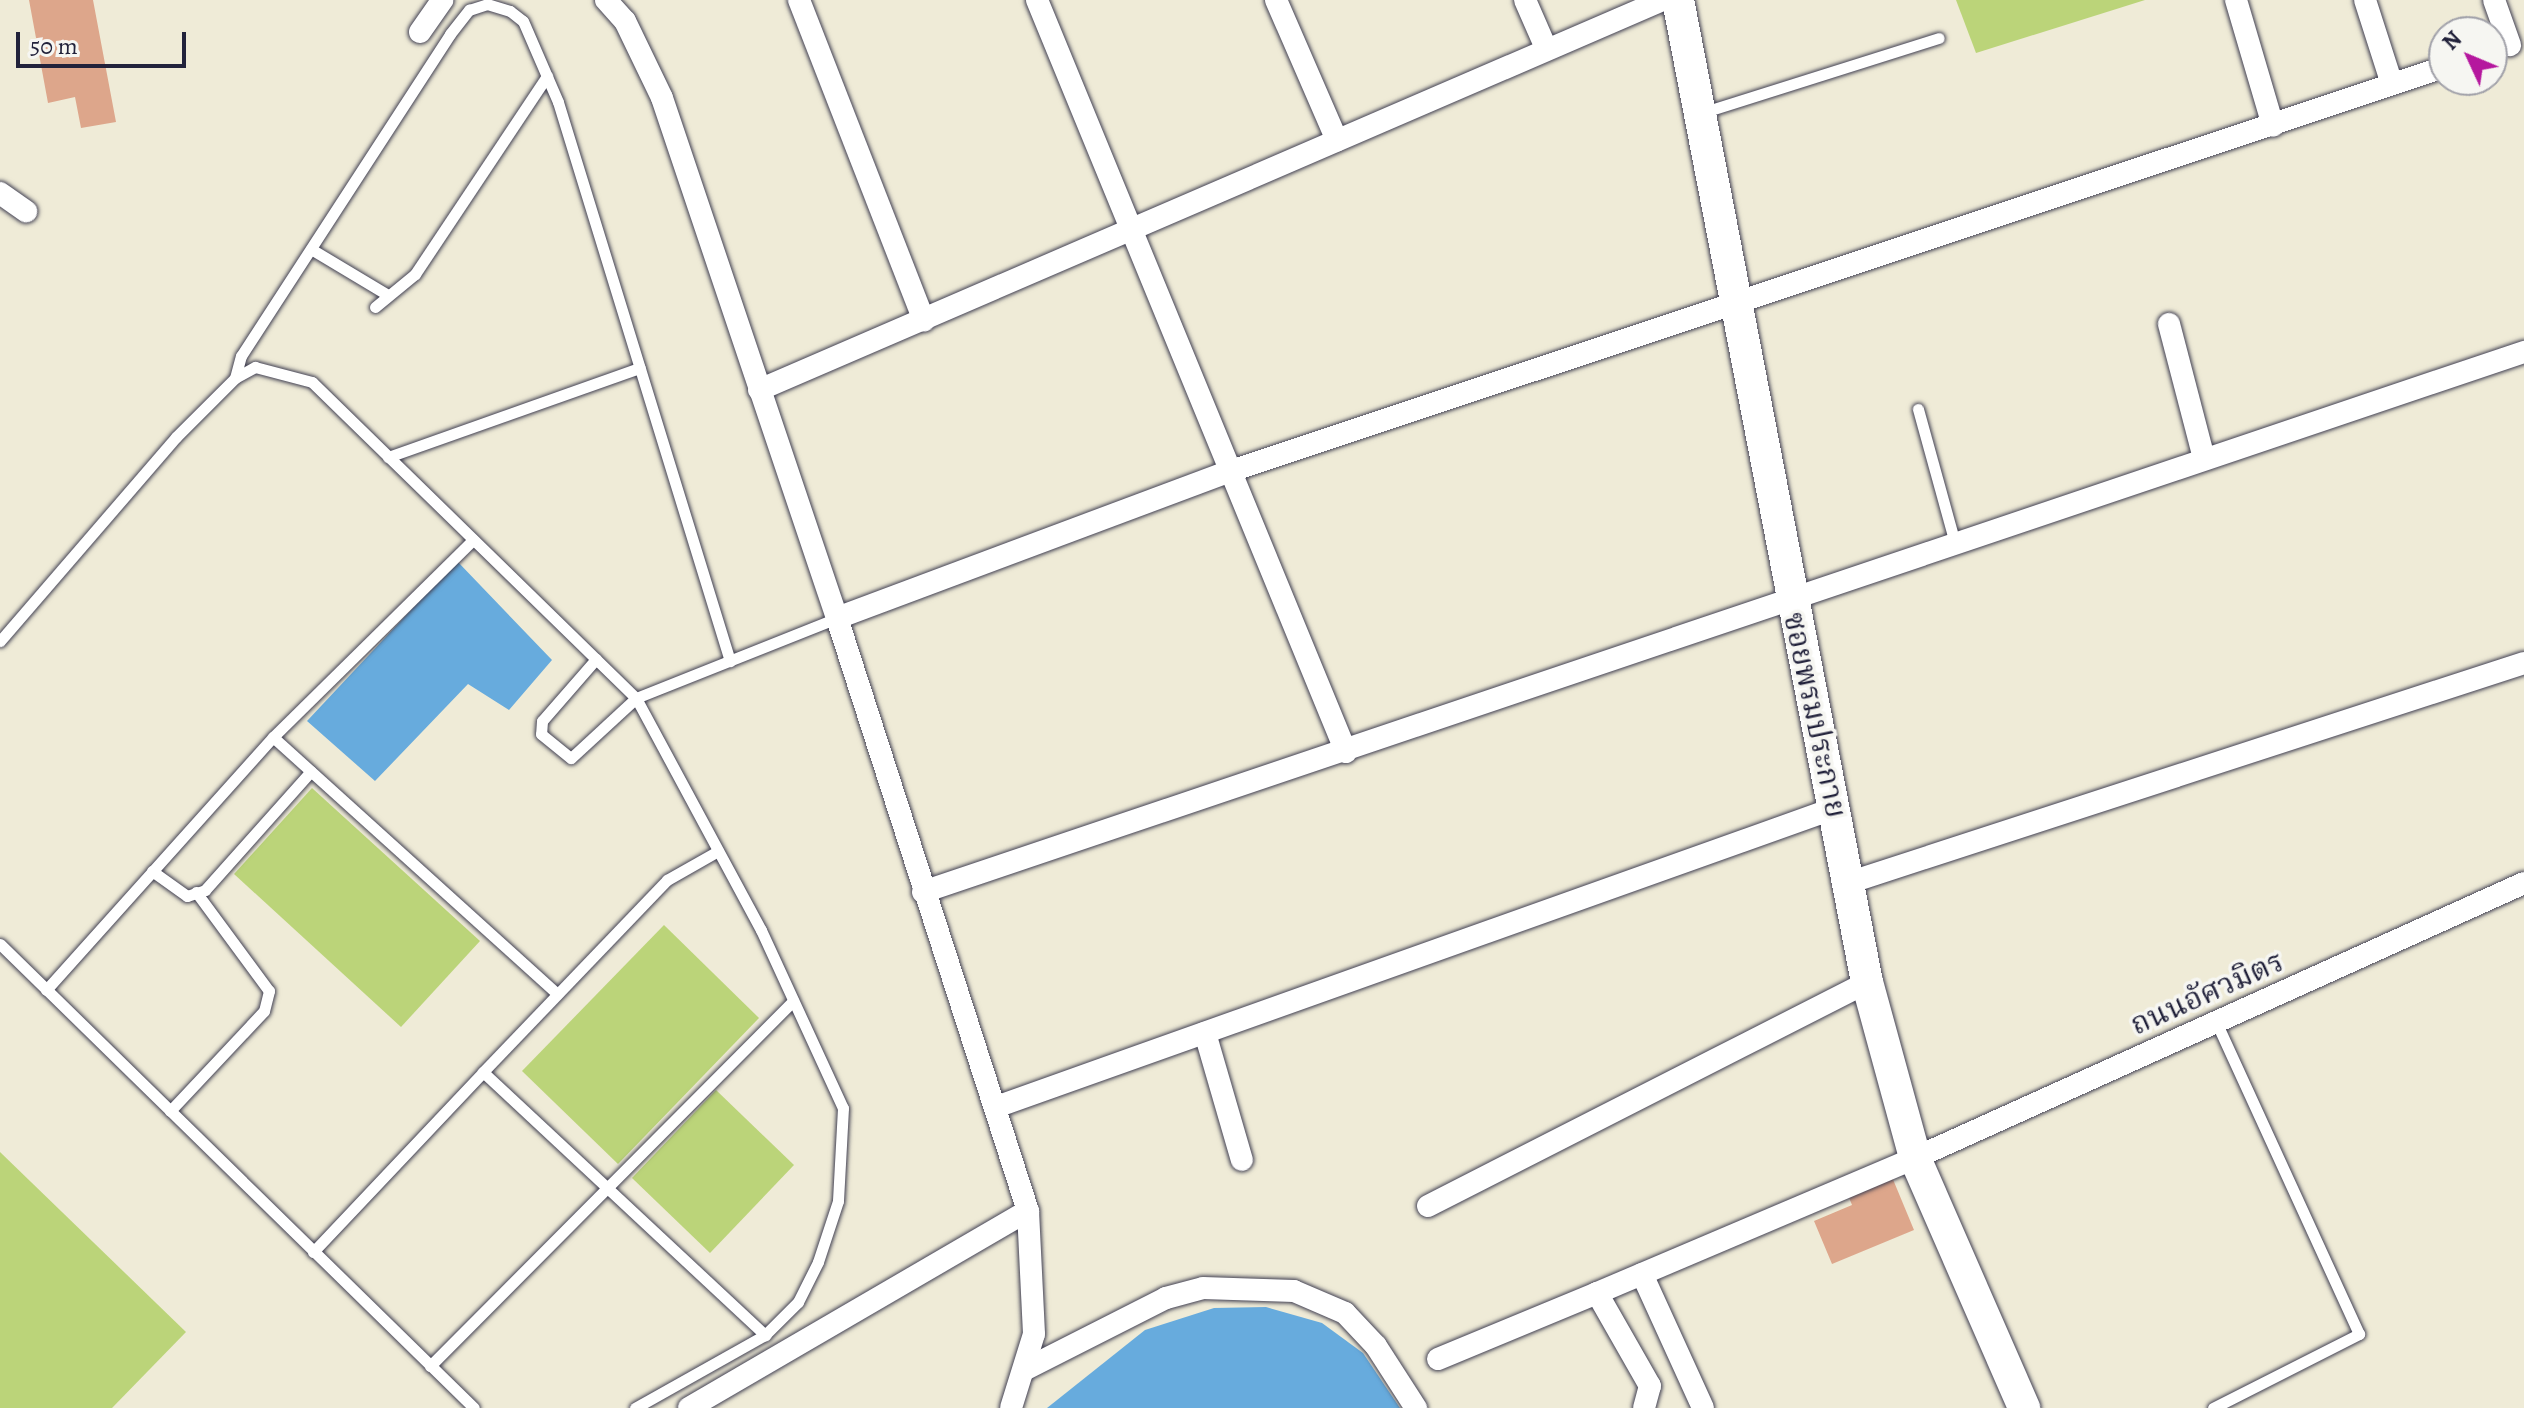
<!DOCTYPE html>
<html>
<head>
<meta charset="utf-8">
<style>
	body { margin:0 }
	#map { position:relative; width:2524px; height:1408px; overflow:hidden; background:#efebd7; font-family:Alegreya,"Noto Serif Thai",serif }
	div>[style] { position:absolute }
	.green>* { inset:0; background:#bbd479 }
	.water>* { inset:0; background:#67abdd }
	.building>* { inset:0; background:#dda68b }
	.roads { filter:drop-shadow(0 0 2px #414052) drop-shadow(0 0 2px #414052) }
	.lane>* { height:11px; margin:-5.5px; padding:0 5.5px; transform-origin:5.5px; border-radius:5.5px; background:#fff }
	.street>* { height:22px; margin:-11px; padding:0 11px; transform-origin:11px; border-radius:11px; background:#fff }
	.secondary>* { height:32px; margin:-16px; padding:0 16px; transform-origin:16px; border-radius:16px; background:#fff }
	span { translate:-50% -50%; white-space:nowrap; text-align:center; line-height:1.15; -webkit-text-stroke:7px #f6f6f2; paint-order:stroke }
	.street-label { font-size:30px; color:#22223b }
	.north { position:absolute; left:2428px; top:16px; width:80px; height:80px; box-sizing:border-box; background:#f6f6f2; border:2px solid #a1a1a9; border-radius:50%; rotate:314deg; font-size:22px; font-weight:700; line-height:32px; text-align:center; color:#22223b }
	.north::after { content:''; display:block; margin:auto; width:28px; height:36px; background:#b5179e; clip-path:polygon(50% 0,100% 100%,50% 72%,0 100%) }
	.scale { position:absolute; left:16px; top:32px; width:170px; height:36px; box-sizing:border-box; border:4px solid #22223b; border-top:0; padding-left:10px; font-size:24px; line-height:28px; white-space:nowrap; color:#22223b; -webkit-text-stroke:6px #f6f6f2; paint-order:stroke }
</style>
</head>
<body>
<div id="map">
	<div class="green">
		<i style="clip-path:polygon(1956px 0,2145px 0,1976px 53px)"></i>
		<i style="clip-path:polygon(312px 788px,480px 941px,401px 1027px,234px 874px)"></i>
		<i style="clip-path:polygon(664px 925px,759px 1018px,618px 1164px,522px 1071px)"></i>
		<i style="clip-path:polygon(716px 1090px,794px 1165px,710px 1253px,632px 1178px)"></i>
		<i style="clip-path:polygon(0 1152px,186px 1332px,112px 1408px,0 1408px)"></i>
	</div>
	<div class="water">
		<i style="clip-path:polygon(457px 561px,552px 660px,509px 710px,468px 684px,375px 781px,307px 721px)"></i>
		<i style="clip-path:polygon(1266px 1307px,1322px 1323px,1363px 1353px,1400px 1408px,1047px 1408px,1145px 1330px,1214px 1308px)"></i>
	</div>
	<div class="building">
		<i style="clip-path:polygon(29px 0,93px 0,116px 122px,81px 128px,75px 97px,48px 103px)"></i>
		<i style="clip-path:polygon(1892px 1177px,1914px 1230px,1832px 1264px,1814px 1221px,1852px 1205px,1848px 1195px)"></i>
	</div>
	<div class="roads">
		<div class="lane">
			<i style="left:1704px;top:112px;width:246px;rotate:-17.5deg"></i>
			<i style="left:311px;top:249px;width:90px;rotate:30.9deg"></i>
			<i style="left:375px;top:307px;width:52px;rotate:-39.5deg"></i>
			<i style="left:415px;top:274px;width:238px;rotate:-56.3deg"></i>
			<i style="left:235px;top:378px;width:23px;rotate:-75deg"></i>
			<i style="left:241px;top:356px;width:384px;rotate:-57deg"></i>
			<i style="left:450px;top:34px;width:31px;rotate:-52deg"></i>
			<i style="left:469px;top:10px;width:19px;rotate:-18deg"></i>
			<i style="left:487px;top:4px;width:24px;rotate:17deg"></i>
			<i style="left:510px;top:11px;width:16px;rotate:38deg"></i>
			<i style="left:523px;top:21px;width:88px;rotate:66.6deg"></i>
			<i style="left:558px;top:102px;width:585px;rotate:72.9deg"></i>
			<i style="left:1918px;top:409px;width:139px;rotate:74.6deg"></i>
			<i style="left:388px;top:457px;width:267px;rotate:-19.5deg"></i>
			<i style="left:0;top:641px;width:269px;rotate:-49.2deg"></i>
			<i style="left:176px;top:437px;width:83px;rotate:-45deg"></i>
			<i style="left:235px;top:378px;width:23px;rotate:-29deg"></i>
			<i style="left:255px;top:367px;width:59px;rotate:14.7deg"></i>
			<i style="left:312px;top:382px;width:453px;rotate:44.3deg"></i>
			<i style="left:636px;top:698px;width:264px;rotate:61.7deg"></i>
			<i style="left:761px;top:930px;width:196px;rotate:65.3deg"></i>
			<i style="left:843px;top:1108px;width:93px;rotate:93.1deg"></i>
			<i style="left:838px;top:1201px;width:64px;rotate:108.2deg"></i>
			<i style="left:818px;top:1262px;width:45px;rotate:116.6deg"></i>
			<i style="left:798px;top:1302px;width:47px;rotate:135deg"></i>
			<i style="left:765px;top:1335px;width:149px;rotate:150.7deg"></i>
			<i style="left:596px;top:659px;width:82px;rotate:131.1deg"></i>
			<i style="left:542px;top:721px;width:13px;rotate:94deg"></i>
			<i style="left:541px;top:734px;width:38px;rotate:39deg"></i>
			<i style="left:571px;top:758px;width:88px;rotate:-42.7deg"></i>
			<i style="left:636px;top:698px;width:216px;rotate:-21.7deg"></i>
			<i style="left:273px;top:737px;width:383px;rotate:42.1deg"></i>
			<i style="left:718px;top:851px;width:59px;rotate:150.4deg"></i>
			<i style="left:667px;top:880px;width:266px;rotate:133.8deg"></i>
			<i style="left:483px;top:1072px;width:386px;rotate:43deg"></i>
			<i style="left:152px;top:871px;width:43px;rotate:35.5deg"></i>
			<i style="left:187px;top:896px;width:19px;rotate:-18deg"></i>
			<i style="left:205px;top:890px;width:159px;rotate:-48.3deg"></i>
			<i style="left:0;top:944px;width:663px;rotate:44.39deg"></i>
			<i style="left:46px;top:990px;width:340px;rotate:-48.1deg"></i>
			<i style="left:273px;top:737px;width:281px;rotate:-44.6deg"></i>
			<i style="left:170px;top:1111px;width:137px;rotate:-46.8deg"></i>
			<i style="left:264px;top:1011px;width:21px;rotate:-76deg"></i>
			<i style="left:269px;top:991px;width:123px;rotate:-126.4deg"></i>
			<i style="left:313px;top:1252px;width:248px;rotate:-46.6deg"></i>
			<i style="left:430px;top:1366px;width:515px;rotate:-45.16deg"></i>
			<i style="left:2213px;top:1408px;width:164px;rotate:-26.9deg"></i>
			<i style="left:2359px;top:1334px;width:343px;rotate:-114.6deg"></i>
		</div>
		<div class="street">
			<i style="left:606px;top:0;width:28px;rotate:48deg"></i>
			<i style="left:625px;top:21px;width:85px;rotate:64.3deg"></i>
			<i style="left:662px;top:98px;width:549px;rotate:71.4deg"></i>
			<i style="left:837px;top:618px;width:623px;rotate:72.15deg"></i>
			<i style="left:1028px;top:1211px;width:123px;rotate:87.2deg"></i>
			<i style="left:1034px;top:1334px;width:77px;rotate:107.3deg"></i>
			<i style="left:799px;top:0;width:344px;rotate:68.7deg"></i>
			<i style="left:1037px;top:0;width:813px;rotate:67.66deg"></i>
			<i style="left:1276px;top:0;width:153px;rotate:66.5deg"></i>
			<i style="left:1525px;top:0;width:52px;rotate:66.4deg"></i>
			<i style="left:2236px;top:0;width:131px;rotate:73.6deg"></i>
			<i style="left:2365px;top:0;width:88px;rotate:72.2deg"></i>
			<i style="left:2494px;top:0;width:48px;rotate:70.4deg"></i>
			<i style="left:420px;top:32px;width:39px;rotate:-55deg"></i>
			<i style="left:0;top:193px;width:32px;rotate:35deg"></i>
			<i style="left:2169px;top:324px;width:138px;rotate:75.4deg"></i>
			<i style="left:759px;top:390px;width:985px;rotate:-23.34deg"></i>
			<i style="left:837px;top:618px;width:417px;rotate:-20.5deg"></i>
			<i style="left:1228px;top:472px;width:1282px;rotate:-18.42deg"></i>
			<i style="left:1848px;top:883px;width:711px;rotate:-18.03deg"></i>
			<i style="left:923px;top:892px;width:1690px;rotate:-18.64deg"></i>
			<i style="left:1205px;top:1033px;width:132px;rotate:73.8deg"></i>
			<i style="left:996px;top:1107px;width:891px;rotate:-19.61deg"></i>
			<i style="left:1428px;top:1206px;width:493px;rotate:-27deg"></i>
			<i style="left:1642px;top:1274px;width:147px;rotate:65.5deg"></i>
			<i style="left:1438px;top:1359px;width:172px;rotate:-22.5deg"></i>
			<i style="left:1026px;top:1369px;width:157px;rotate:-26.9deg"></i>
			<i style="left:1166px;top:1298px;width:38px;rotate:-15deg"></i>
			<i style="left:1203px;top:1288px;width:91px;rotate:1.9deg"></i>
			<i style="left:1294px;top:1291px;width:56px;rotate:23.3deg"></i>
			<i style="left:1345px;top:1313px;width:45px;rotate:46.8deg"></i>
			<i style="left:1376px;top:1346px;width:74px;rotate:57.2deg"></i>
			<i style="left:689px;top:1408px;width:392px;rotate:-30.2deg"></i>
			<i style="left:1644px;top:1408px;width:23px;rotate:-75deg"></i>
			<i style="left:1650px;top:1386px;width:107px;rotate:-119.7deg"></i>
			<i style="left:1597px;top:1293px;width:345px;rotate:-23deg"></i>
			<i style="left:1915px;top:1158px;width:668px;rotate:-24.3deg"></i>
		</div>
		<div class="secondary">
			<i style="left:1678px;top:0;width:1000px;rotate:79.11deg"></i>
			<i style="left:1867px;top:982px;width:182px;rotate:74.7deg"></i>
			<i style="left:1915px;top:1158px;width:273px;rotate:66.4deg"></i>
		</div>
	</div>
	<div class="street-label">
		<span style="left:1815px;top:715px;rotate:78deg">ซอยพรมประกาย</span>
		<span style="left:2207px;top:993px;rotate:-24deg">ถนนอัศวมิตร</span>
	</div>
	<div class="north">N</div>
	<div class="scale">50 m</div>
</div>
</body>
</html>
